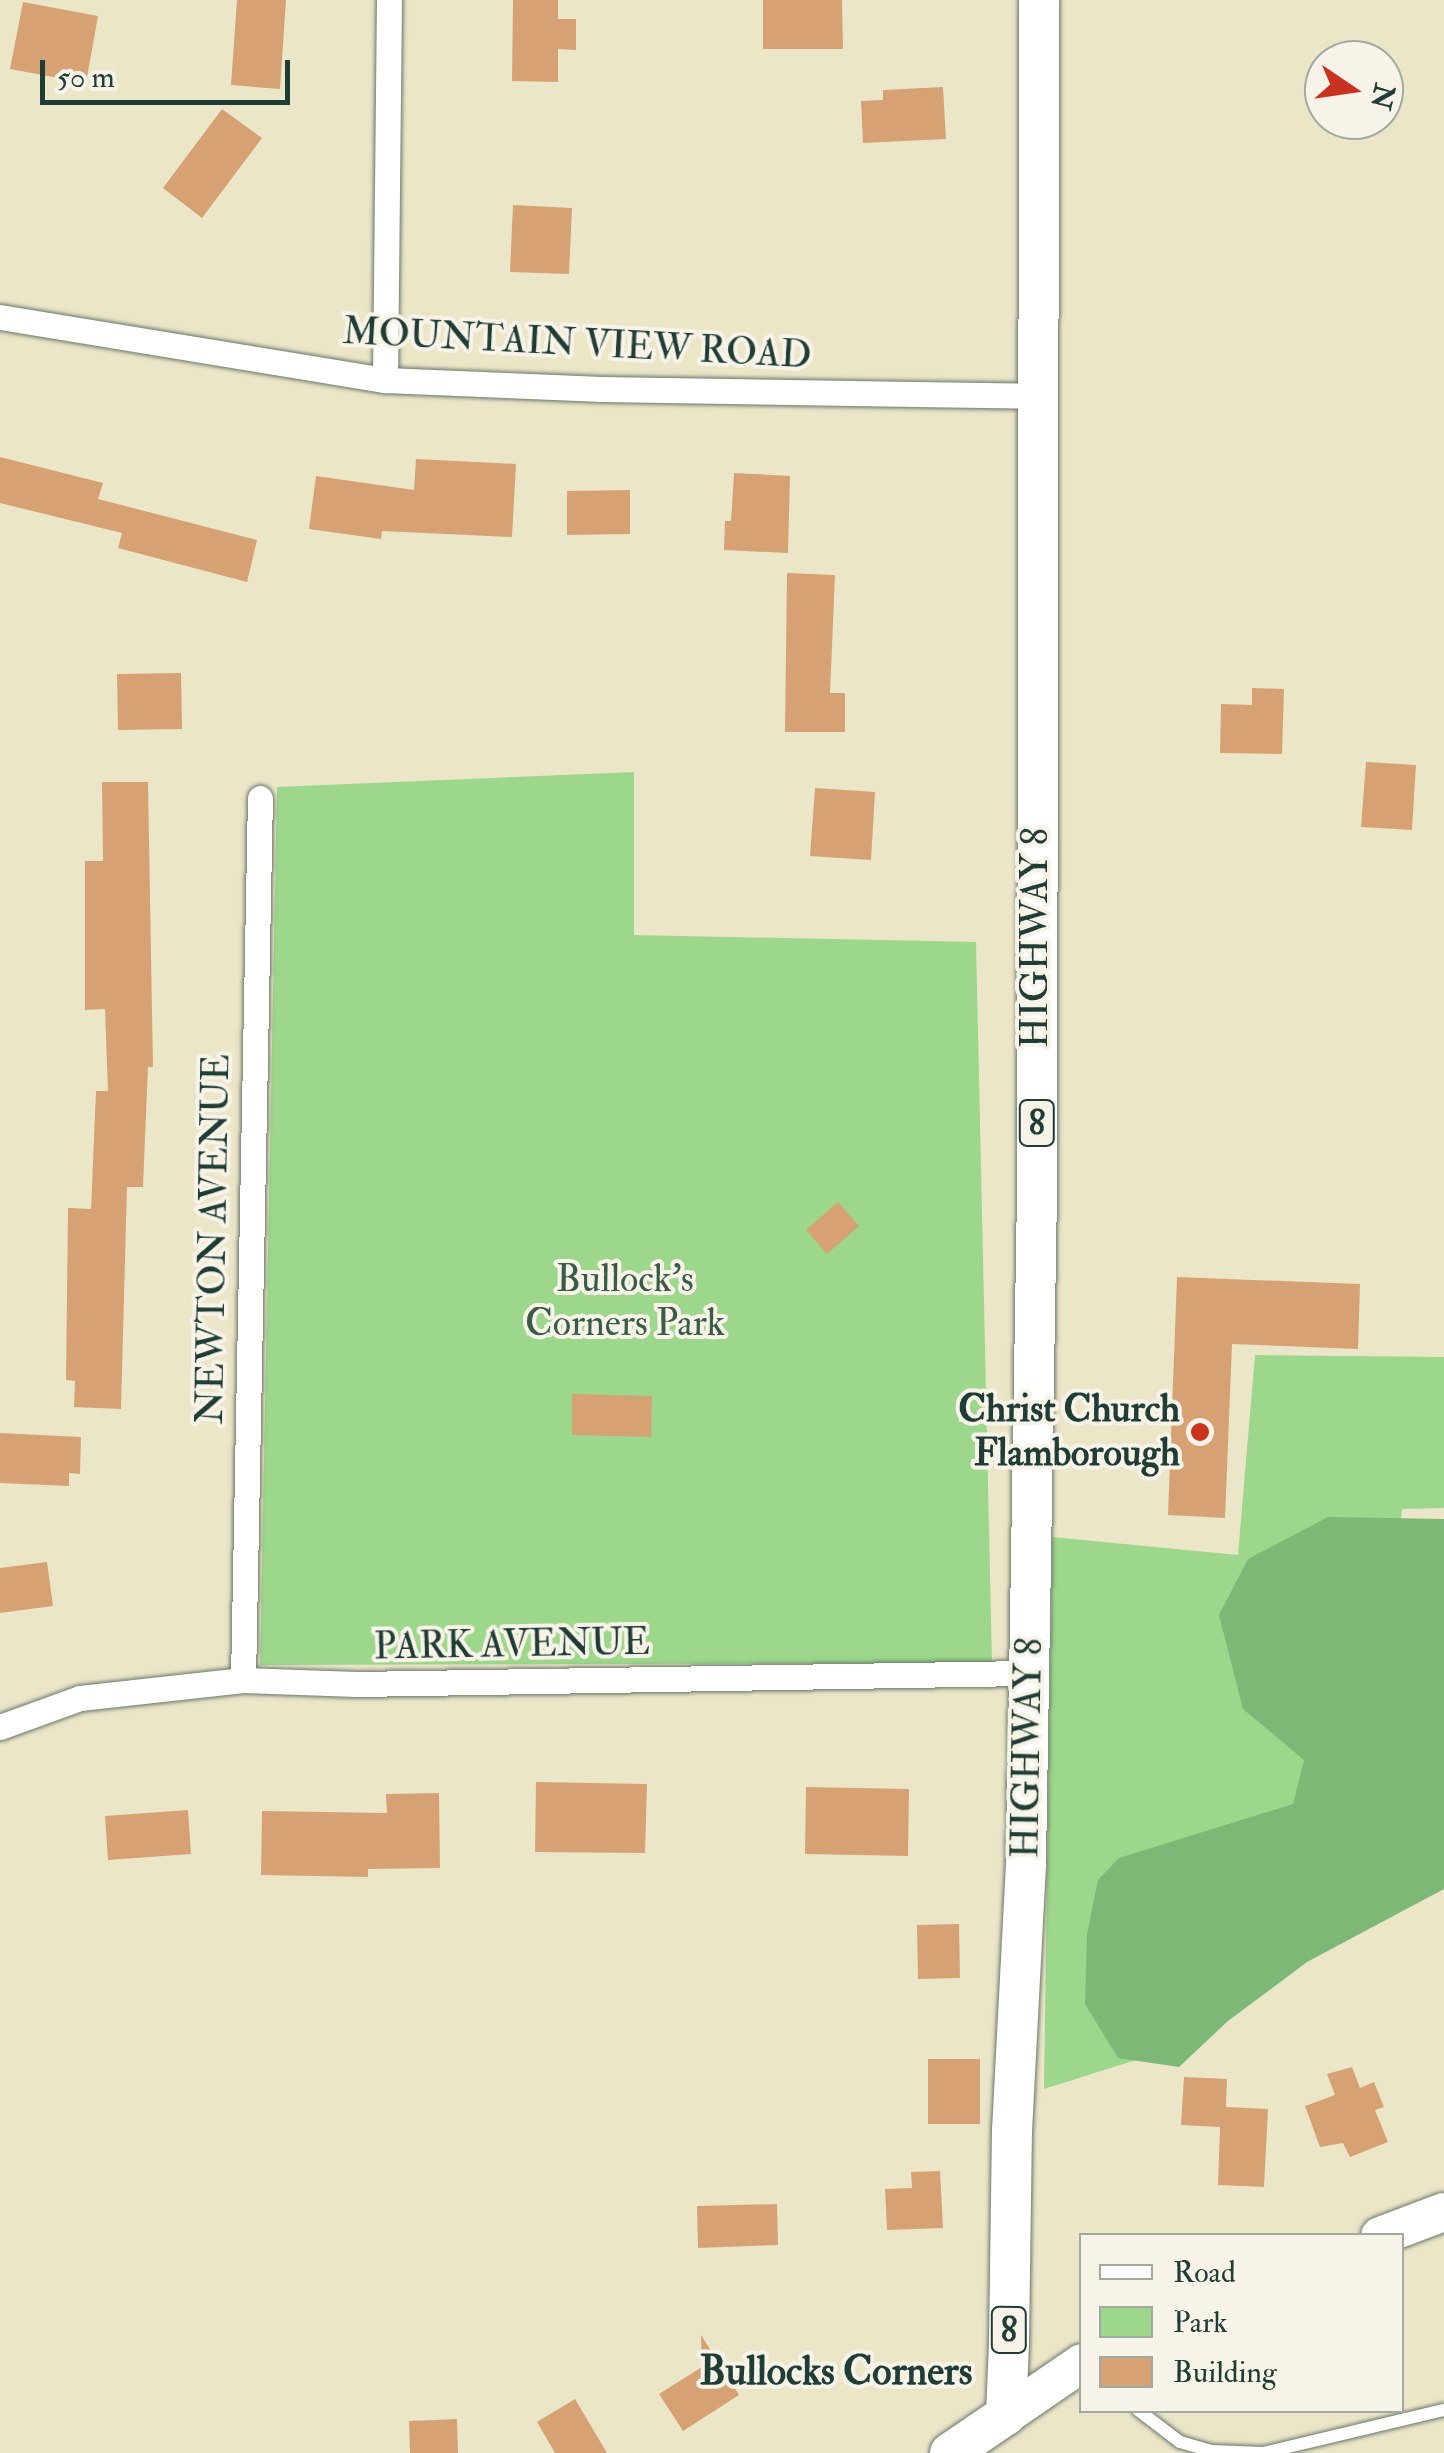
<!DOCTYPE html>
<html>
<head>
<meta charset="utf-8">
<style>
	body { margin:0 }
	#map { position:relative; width:1444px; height:2453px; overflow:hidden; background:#ece6c9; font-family:"IM FELL Double Pica",serif }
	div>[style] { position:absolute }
	.green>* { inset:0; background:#9cd78b }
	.forest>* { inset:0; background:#7db877 }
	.building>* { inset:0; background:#d6a273 }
	.roads { filter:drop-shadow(0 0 2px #677868) drop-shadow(0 0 2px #677868) }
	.lane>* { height:12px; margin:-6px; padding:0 6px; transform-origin:6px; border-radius:6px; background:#fff }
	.street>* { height:25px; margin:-12.5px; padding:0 12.5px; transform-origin:12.5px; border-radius:12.5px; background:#fff }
	.secondary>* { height:38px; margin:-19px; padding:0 19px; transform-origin:19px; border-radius:19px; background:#fff }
	.primary>* { height:40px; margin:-20px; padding:0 20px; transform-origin:20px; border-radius:20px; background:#fff }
	.dots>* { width:28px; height:28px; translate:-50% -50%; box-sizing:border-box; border:5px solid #f7f3e8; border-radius:50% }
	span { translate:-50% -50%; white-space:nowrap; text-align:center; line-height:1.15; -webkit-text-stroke:8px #f7f3e8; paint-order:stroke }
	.shield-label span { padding:2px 8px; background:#f7f3e8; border:2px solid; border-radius:8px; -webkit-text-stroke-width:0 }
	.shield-label { font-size:35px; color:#1f3d34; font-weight:700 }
	.street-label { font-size:38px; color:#1f3d34 }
	.park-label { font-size:38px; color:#385c45 }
	.poi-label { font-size:38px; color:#1f3d34; font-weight:700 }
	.right { translate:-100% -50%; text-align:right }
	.neighbourhood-label { font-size:40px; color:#1f3d34; font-weight:700 }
	.legend { position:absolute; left:1079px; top:2233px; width:325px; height:180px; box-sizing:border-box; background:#f7f3e8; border:2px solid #a1aaa0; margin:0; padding:12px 18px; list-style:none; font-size:30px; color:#1f3d34 }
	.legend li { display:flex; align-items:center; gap:20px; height:50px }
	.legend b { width:50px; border:2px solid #a1aaa0 }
	.north { position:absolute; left:1304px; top:40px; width:100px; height:100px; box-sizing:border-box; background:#f7f3e8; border:2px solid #a1aaa0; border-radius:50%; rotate:103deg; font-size:28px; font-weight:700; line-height:40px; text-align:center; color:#1f3d34 }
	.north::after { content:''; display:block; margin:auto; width:35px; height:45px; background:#c8321e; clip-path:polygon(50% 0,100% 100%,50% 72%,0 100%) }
	.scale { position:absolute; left:40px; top:60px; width:250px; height:45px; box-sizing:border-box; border:5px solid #1f3d34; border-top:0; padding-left:12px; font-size:30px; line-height:35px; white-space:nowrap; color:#1f3d34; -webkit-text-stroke:8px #f7f3e8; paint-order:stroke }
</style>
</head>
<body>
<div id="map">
	<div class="green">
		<i style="clip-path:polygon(634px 772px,634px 935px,976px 942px,992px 1663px,260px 1665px,277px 787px)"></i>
		<i style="clip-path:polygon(1255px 1355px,1444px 1357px,1444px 1508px,1402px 1509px,1359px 1921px,1177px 2047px,1044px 2089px,1052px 1537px,1238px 1555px)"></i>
	</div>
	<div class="forest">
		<i style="clip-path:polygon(1328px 1517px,1444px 1519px,1444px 1889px,1307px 1962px,1228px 2021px,1179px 2067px,1118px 2058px,1085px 2004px,1087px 1934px,1098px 1880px,1119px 1858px,1293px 1804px,1304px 1760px,1243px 1709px,1219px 1615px,1248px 1559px)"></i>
	</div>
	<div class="building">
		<i style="clip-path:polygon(237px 0,286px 0,280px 89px,231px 85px)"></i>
		<i style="clip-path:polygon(513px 0,558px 0,558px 19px,576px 19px,576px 50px,558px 49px,558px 82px,512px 81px)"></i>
		<i style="clip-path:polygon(763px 0,842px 0,843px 49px,763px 49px)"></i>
		<i style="clip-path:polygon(23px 2px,98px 16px,86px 83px,10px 69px)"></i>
		<i style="clip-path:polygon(943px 87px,946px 139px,863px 143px,861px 101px,883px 100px,883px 90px)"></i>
		<i style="clip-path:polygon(222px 109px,262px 138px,202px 218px,163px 188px)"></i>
		<i style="clip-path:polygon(513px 205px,572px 208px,569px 274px,510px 272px)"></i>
		<i style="clip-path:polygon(0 457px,103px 483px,98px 499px,257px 540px,247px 582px,118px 548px,122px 533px,0 503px)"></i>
		<i style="clip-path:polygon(416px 459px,516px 464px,512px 537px,382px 531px,381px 539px,309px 529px,316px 476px,414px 490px)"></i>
		<i style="clip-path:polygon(734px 473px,790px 476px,788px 553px,724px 550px,725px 521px,731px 521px)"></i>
		<i style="clip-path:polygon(630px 490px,630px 534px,567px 535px,567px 491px)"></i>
		<i style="clip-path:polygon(787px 573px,835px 575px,830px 693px,845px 693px,845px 732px,785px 732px)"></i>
		<i style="clip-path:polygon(181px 673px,182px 729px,118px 730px,117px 674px)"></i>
		<i style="clip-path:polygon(1252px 688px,1284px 689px,1282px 754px,1220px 753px,1221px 704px,1252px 705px)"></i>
		<i style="clip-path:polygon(1366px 762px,1416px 765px,1412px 830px,1361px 827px)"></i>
		<i style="clip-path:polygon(102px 782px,148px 782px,153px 1067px,148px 1067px,143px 1187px,127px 1187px,121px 1409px,74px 1407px,75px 1381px,66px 1380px,68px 1208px,91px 1209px,96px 1091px,108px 1091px,105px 1009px,85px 1010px,85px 861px,103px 861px)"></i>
		<i style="clip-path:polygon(815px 788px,875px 792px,871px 860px,810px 856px)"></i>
		<i style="clip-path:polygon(838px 1202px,859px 1226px,827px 1254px,806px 1230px)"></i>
		<i style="clip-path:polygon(1177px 1277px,1360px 1284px,1358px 1349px,1232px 1344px,1225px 1518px,1168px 1515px)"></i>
		<i style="clip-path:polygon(572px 1394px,652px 1396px,651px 1437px,572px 1435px)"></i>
		<i style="clip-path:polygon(0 1433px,81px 1437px,80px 1474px,69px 1473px,69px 1486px,0 1483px)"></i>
		<i style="clip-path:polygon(47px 1562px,53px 1606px,0 1613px,0 1568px)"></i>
		<i style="clip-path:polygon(536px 1782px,647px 1784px,645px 1853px,535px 1852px)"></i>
		<i style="clip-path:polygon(806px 1787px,909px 1789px,908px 1856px,805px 1854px)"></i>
		<i style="clip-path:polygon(439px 1793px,440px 1868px,368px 1869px,368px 1877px,261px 1875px,262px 1811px,387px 1813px,386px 1794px)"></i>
		<i style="clip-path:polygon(188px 1810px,191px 1854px,108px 1860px,105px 1816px)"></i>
		<i style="clip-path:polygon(959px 1924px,960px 1978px,918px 1979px,917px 1925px)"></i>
		<i style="clip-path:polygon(928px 2059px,980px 2059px,980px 2124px,928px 2124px)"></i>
		<i style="clip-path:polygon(1352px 2067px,1360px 2088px,1374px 2082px,1384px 2107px,1375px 2110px,1388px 2142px,1350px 2157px,1343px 2143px,1320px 2147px,1305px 2106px,1335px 2095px,1327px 2074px)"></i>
		<i style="clip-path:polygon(1184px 2077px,1227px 2079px,1226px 2107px,1268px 2109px,1264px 2187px,1218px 2185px,1220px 2127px,1181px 2125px)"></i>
		<i style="clip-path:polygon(940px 2171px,943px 2228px,887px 2230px,885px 2189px,912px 2188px,911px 2172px)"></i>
		<i style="clip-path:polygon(777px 2204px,778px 2245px,698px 2248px,697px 2206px)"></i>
		<i style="clip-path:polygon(701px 2335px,739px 2395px,683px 2431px,659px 2394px,702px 2367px)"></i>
		<i style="clip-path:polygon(575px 2399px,607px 2453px,555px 2453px,537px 2422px)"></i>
		<i style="clip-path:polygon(457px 2419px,458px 2453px,410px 2453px,409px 2421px)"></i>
	</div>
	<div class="roads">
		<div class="lane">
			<i style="left:1138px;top:2410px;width:53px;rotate:37.3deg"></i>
			<i style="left:1180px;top:2442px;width:32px;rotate:16deg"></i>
			<i style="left:1211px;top:2451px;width:52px;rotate:2.2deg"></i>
			<i style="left:1263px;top:2453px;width:186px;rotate:-13.4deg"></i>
		</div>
		<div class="street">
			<i style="left:0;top:317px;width:390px;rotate:9.3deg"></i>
			<i style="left:385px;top:380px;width:217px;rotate:2.4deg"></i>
			<i style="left:602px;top:389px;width:433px;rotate:0.9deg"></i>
			<i style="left:385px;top:380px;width:380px;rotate:-89.4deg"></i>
			<i style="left:243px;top:1680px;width:882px;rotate:-88.9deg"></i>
			<i style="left:0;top:1727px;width:85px;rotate:-19.9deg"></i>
			<i style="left:80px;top:1698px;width:164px;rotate:-6.3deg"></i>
			<i style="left:243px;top:1680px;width:113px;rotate:2deg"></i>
			<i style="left:356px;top:1684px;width:674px;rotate:-0.94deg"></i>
		</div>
		<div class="secondary">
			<i style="left:1380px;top:2236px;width:68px;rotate:-20.6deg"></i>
			<i style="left:1006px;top:2415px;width:92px;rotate:-34.4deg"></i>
		</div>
		<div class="primary">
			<i style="left:950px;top:2453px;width:68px;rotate:-34.2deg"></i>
			<i style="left:1006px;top:2415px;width:73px;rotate:-87.6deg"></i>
			<i style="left:1009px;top:2342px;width:211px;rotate:-89.2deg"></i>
			<i style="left:1012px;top:2131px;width:268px;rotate:-87deg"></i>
			<i style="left:1026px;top:1863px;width:669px;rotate:-89.06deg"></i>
			<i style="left:1037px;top:1194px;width:1194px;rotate:-89.9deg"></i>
		</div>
	</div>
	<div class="dots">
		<i style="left:1200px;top:1432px;background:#c8321e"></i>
	</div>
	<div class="shield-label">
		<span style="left:1037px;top:1123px">8</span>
		<span style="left:1009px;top:2330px">8</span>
	</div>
	<div class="street-label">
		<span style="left:577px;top:344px;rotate:3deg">MOUNTAIN VIEW ROAD</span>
		<span style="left:1036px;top:938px;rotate:-90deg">HIGHWAY 8</span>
		<span style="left:214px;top:1239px;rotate:-89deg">NEWTON AVENUE</span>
		<span style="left:512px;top:1645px;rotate:-1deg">PARK AVENUE</span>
		<span style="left:1028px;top:1748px;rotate:-89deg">HIGHWAY 8</span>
	</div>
	<div class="park-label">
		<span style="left:625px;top:1302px">Bullock's<br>Corners Park</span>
	</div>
	<div class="poi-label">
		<span class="right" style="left:1180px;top:1432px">Christ Church<br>Flamborough</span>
	</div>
	<div class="neighbourhood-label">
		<span style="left:836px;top:2372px">Bullocks Corners</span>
	</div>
	<ul class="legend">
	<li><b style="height:12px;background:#fff"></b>Road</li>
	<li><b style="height:28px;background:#9cd78b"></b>Park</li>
	<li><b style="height:28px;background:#d6a273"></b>Building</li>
	</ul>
	<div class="north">N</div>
	<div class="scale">50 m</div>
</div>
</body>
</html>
